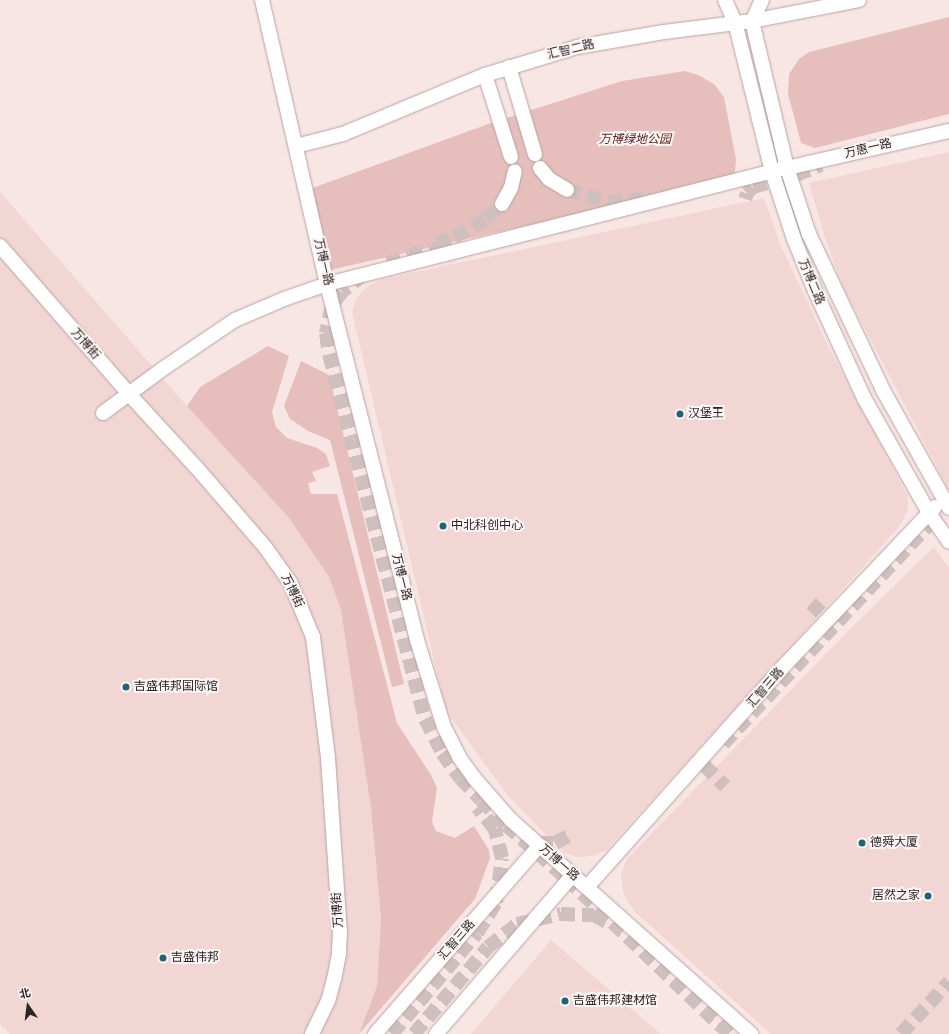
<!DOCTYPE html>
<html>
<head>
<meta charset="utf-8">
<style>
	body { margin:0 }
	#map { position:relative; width:949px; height:1034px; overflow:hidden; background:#f8e6e4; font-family:"Roboto Serif","Noto Sans SC",serif }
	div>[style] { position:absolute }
	.built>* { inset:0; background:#f1d6d4 }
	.green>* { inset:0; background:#e6bfbc }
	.minor-tunnel>* { height:14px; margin-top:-7px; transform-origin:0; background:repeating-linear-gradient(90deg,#cfbfbe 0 14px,transparent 0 21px) }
	.roads { filter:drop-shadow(0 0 1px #b6a4a3) drop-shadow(0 0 1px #b6a4a3) }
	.minor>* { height:14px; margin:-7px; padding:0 7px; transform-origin:7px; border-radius:7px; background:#fff }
	.dots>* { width:11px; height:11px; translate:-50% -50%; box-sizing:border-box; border:2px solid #fef6f5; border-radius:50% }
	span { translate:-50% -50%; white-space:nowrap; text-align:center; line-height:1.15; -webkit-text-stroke:4px #fef6f5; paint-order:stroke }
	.street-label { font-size:12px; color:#2b2424 }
	.park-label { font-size:12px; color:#5d2122; font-style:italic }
	.poi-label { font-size:12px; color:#2b2424 }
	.left { translate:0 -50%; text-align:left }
	.right { translate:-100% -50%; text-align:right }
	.north { position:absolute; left:8px; top:986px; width:40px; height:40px; -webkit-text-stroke:3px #fef6f5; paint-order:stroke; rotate:346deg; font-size:11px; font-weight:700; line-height:16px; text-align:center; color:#2b2424 }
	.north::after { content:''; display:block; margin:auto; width:14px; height:18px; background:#2b2424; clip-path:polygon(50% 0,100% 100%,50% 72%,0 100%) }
</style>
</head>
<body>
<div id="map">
	<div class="built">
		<i style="clip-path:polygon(949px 152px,949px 490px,843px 287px,825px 237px,809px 183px)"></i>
		<i style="clip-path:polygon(0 192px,187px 406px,289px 518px,329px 577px,341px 610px,350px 662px,371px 808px,381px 918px,377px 986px,359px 1034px,10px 1034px,0 1024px)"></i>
		<i style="clip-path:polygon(764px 198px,780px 244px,829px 348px,908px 496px,908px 510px,899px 527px,607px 850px,593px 856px,577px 857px,563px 852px,509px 797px,446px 711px,352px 312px,357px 297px,368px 286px,378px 280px)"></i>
		<i style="clip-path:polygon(934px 547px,949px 568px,949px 1034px,771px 1034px,634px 911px,623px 892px,621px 874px,627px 859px,851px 628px)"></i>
		<i style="clip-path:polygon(551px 940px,661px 1034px,471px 1034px)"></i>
	</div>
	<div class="green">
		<i style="clip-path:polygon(949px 17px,949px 114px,815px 148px,801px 143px,788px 94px,789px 74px,799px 59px,809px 52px)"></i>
		<i style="clip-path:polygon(685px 71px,698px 75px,714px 84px,724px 97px,736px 159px,735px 173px,728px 180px,330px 270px,310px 189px,491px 123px,622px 81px)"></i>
		<i style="clip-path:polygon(268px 346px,289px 356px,272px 412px,276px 427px,287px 438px,317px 448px,326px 454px,330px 466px,312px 472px,316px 481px,308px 483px,311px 494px,337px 494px,397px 723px,431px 775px,437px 788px,432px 822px,436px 831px,455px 838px,474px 826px,489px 850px,490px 858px,475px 899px,359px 1034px,377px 986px,381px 918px,371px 808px,341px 610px,329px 577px,289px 518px,187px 406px,200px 387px)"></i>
		<i style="clip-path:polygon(301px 361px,329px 375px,404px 684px,392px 687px,330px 440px,308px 431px,290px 419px,284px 406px)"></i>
	</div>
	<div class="minor-tunnel">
		<i style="left:567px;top:190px;width:43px;rotate:16.3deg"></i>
		<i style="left:608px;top:202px;width:43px;rotate:-5.3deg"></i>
		<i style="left:745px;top:199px;width:6px;rotate:-72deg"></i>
		<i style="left:747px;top:193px;width:8px;rotate:-45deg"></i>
		<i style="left:753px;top:187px;width:45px;rotate:-15.6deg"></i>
		<i style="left:796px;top:175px;width:27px;rotate:-22deg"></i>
		<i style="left:437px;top:244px;width:18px;rotate:-22deg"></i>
		<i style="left:454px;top:237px;width:37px;rotate:-29deg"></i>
		<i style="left:486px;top:219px;width:22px;rotate:-43deg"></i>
		<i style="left:388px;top:264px;width:23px;rotate:-23deg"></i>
		<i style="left:409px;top:255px;width:43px;rotate:-12.1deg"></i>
		<i style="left:364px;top:274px;width:28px;rotate:141deg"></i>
		<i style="left:342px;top:292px;width:16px;rotate:128deg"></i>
		<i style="left:332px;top:305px;width:29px;rotate:102deg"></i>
		<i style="left:326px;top:333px;width:21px;rotate:82deg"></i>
		<i style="left:329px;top:354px;width:377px;rotate:75.3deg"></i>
		<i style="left:425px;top:719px;width:38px;rotate:63deg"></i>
		<i style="left:442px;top:753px;width:31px;rotate:54deg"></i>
		<i style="left:460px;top:778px;width:30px;rotate:46deg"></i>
		<i style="left:481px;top:800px;width:35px;rotate:45deg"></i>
		<i style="left:506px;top:825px;width:81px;rotate:41.5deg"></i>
		<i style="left:567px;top:879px;width:224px;rotate:43.7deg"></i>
		<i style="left:811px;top:603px;width:32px;rotate:44deg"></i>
		<i style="left:723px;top:744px;width:308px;rotate:-46.8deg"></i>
		<i style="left:934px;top:519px;width:11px;rotate:56deg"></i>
		<i style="left:704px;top:765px;width:30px;rotate:45deg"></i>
		<i style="left:530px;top:840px;width:9px;rotate:18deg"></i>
		<i style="left:539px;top:843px;width:16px"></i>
		<i style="left:555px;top:843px;width:18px;rotate:-29deg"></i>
		<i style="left:392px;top:1034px;width:132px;rotate:-49.9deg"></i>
		<i style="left:477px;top:933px;width:36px;rotate:-58deg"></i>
		<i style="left:496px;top:902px;width:44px;rotate:-82.2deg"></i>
		<i style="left:502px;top:858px;width:30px;rotate:-104deg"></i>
		<i style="left:495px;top:829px;width:28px;rotate:-129deg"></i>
		<i style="left:414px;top:1034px;width:114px;rotate:-49.6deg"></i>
		<i style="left:488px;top:947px;width:37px;rotate:-38deg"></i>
		<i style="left:517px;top:924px;width:45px;rotate:-12.8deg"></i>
		<i style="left:561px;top:914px;width:33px;rotate:2deg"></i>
		<i style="left:594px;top:915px;width:14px;rotate:30deg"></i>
		<i style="left:901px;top:1034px;width:71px;rotate:-47.3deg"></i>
	</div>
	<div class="roads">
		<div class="minor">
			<i style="left:262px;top:0;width:291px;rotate:77.1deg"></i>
			<i style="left:327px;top:284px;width:367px;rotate:75.8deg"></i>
			<i style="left:417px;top:640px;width:91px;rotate:72.8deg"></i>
			<i style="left:444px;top:727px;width:34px;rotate:63deg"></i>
			<i style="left:459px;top:757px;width:26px;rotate:54deg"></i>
			<i style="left:474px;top:778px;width:56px;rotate:48.6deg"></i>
			<i style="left:511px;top:820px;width:322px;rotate:41.7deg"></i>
			<i style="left:725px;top:0;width:24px;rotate:66deg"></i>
			<i style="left:735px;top:22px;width:154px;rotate:76.1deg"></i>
			<i style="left:772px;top:172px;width:71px;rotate:71.8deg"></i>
			<i style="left:794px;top:239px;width:56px;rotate:68deg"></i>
			<i style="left:815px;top:291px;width:118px;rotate:65.4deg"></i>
			<i style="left:864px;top:398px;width:132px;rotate:60.5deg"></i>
			<i style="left:929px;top:513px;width:35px;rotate:55deg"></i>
			<i style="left:762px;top:0;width:23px;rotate:115deg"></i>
			<i style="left:752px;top:21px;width:151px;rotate:76.6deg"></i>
			<i style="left:787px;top:168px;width:70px;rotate:71.6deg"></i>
			<i style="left:809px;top:234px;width:175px;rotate:64.6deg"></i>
			<i style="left:884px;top:392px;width:133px;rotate:60.7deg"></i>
			<i style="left:509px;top:67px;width:91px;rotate:73.4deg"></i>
			<i style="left:485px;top:75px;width:86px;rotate:72.4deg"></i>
			<i style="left:296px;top:146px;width:49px;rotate:-14.3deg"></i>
			<i style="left:343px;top:134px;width:154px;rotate:-22.6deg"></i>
			<i style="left:485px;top:75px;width:96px;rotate:-16.9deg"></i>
			<i style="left:577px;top:47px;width:88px;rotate:-9.8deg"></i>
			<i style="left:664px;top:32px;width:89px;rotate:-7.1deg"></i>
			<i style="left:752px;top:21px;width:109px;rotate:-11.1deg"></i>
			<i style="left:540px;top:168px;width:14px;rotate:51deg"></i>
			<i style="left:549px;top:179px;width:21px;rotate:31deg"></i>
			<i style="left:502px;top:204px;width:18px;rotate:-61deg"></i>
			<i style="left:511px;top:188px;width:17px;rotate:-77deg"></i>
			<i style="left:0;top:246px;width:196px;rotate:48.9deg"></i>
			<i style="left:129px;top:394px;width:99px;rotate:47.5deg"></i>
			<i style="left:196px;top:467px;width:106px;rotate:49.2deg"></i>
			<i style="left:265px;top:547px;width:43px;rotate:54.5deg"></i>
			<i style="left:290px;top:582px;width:60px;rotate:67.3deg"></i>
			<i style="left:313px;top:637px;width:122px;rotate:82.9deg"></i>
			<i style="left:328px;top:758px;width:174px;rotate:86.1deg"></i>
			<i style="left:340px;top:932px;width:22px;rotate:93deg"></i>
			<i style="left:339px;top:954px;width:25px;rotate:101deg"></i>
			<i style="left:334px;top:979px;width:23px;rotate:105deg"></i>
			<i style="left:328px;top:1001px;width:37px;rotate:116deg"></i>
			<i style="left:103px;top:413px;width:76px;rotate:-36.4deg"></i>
			<i style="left:164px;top:368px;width:86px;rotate:-34.1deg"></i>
			<i style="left:235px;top:320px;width:53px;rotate:-23.2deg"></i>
			<i style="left:284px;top:299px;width:46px;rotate:-19.2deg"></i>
			<i style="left:327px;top:284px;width:474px;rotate:-14.2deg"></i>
			<i style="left:787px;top:168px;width:166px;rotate:-12.9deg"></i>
			<i style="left:587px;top:887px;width:293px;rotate:-48.3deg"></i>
			<i style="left:782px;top:668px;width:222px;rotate:-46.5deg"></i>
			<i style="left:375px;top:1034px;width:249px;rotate:-48.9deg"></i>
			<i style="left:436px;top:1034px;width:210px;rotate:-49.3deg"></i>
		</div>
	</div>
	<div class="dots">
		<i style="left:680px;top:414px;background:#226277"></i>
		<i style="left:443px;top:526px;background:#226277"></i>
		<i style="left:126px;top:687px;background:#226277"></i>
		<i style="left:862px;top:843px;background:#226277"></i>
		<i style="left:928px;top:896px;background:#226277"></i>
		<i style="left:163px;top:958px;background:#226277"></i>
		<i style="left:565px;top:1001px;background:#226277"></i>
	</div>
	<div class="street-label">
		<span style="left:571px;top:50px;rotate:-14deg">汇智二路</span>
		<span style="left:868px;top:149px;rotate:-13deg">万惠一路</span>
		<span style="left:323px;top:262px;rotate:77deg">万博一路</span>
		<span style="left:811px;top:282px;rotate:67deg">万博二路</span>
		<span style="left:85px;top:344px;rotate:49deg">万博街</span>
		<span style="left:401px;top:577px;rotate:76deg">万博一路</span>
		<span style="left:292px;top:591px;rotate:64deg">万博街</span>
		<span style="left:766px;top:688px;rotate:-49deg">汇智三路</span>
		<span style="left:559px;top:863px;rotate:41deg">万博一路</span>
		<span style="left:338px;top:910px;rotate:-94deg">万博街</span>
		<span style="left:457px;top:940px;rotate:-49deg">汇智三路</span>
	</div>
	<div class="park-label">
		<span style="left:635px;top:140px">万博绿地公园</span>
	</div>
	<div class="poi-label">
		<span class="left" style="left:688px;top:414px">汉堡王</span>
		<span class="left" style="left:451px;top:526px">中北科创中心</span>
		<span class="left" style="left:134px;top:687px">吉盛伟邦国际馆</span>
		<span class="left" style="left:870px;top:843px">德舜大厦</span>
		<span class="right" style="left:920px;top:896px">居然之家</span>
		<span class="left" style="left:171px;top:958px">吉盛伟邦</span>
		<span class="left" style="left:573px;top:1001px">吉盛伟邦建材馆</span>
	</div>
	<div class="north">北</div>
</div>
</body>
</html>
